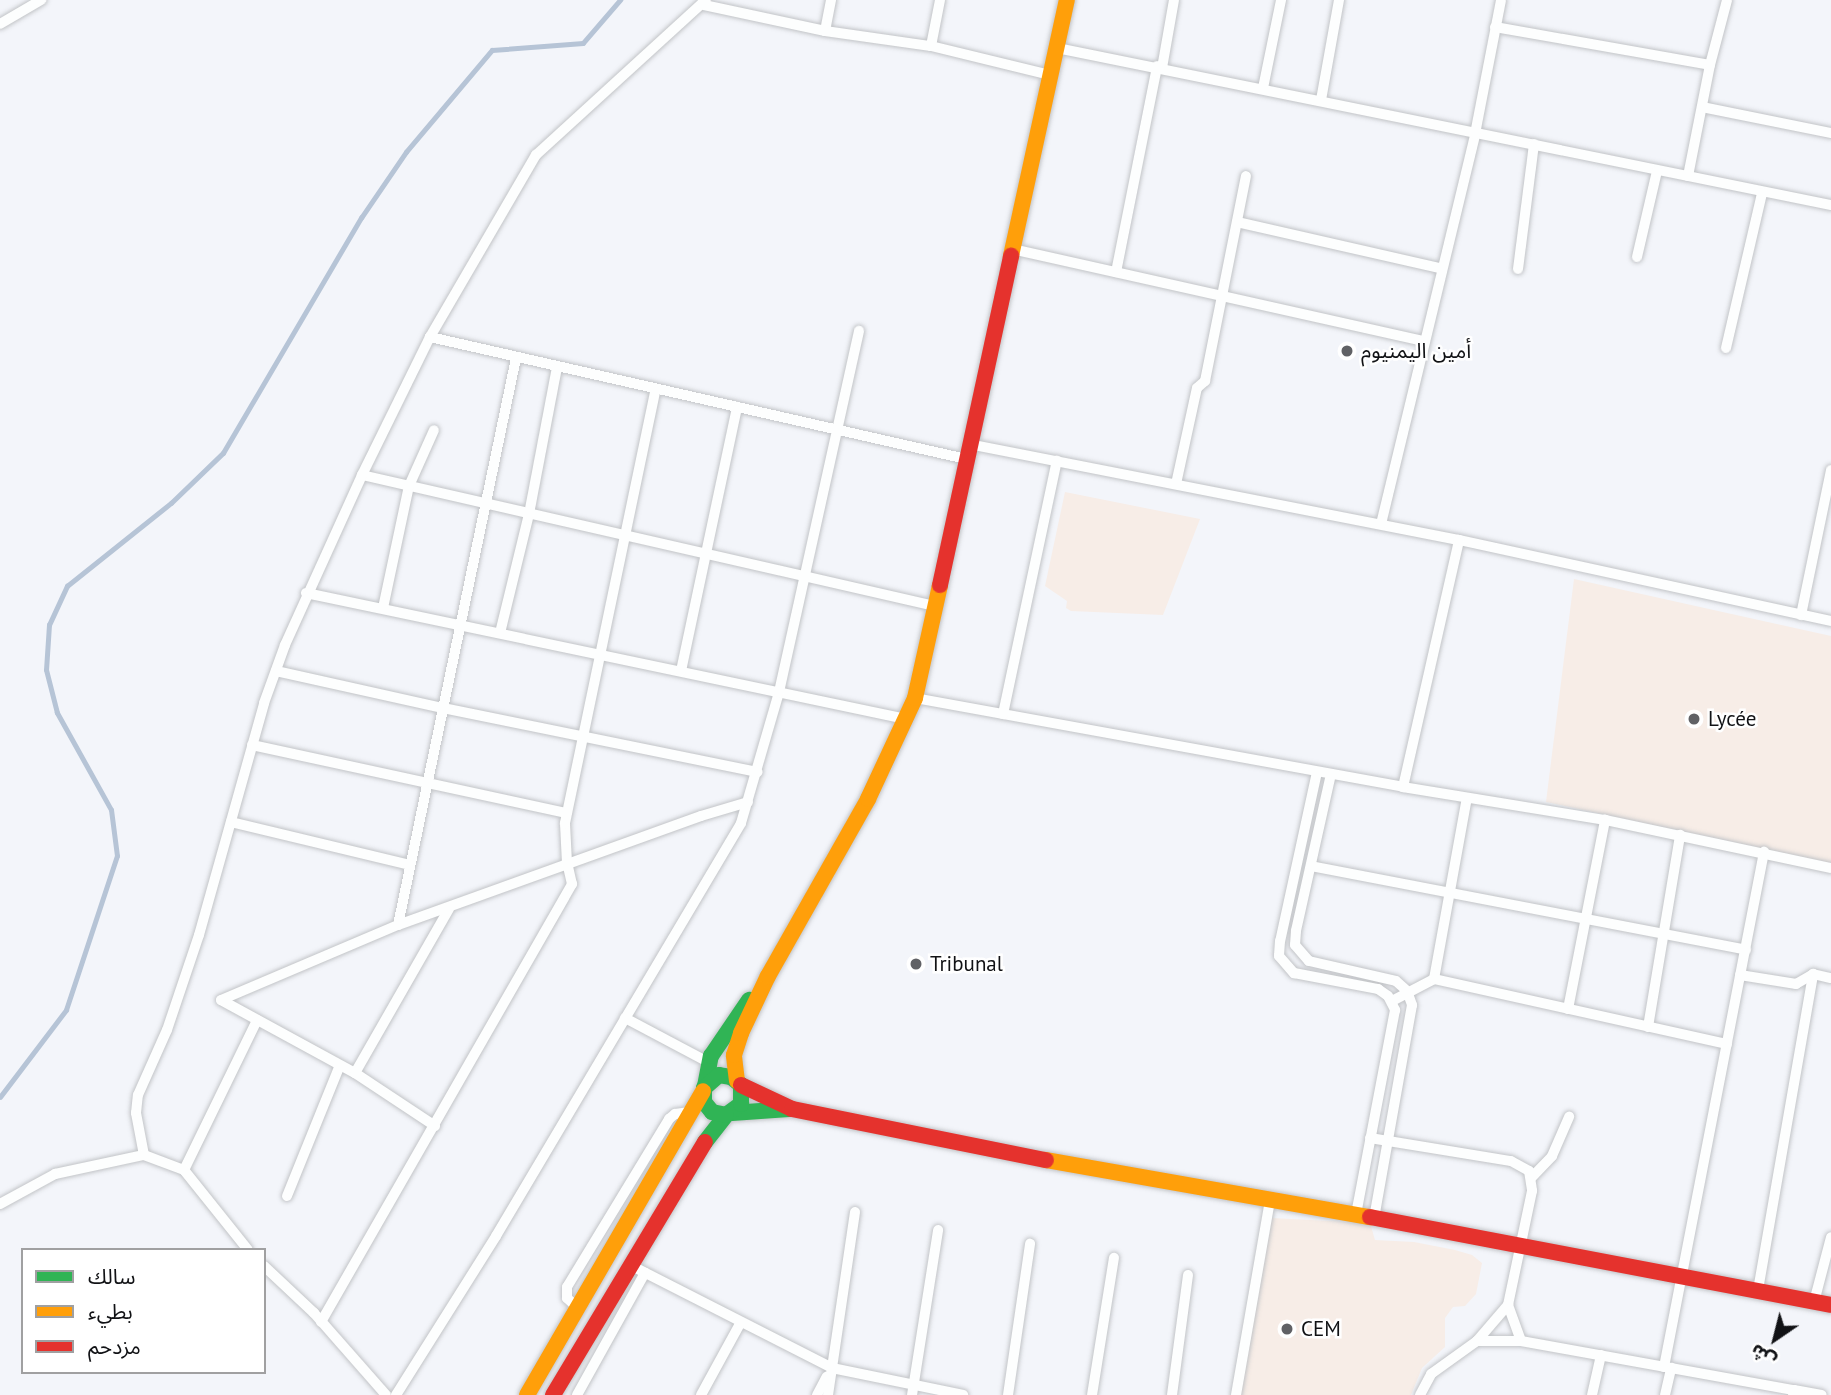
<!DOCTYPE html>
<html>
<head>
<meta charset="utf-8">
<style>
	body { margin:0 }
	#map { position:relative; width:1831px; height:1395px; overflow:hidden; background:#f3f5fa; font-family:"PT Sans","Noto Sans Arabic",sans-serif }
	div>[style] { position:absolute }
	.education>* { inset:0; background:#f7ede7 }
	.stream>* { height:4.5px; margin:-2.25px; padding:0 2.25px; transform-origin:2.25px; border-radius:2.25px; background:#b6c4d6 }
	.roads { filter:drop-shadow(0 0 2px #c2c4c7) drop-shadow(0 0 2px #c2c4c7) }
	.street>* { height:10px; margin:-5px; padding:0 5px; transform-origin:5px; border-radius:5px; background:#fdfefe }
	.fast>* { height:16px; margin:-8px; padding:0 8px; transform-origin:8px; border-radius:8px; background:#30b455 }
	.slow>* { height:16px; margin:-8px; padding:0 8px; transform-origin:8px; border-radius:8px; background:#ff9f0a }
	.jam>* { height:16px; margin:-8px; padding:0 8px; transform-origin:8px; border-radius:8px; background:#e5322d }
	.dots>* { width:19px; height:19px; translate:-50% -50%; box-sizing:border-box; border:4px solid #fff; border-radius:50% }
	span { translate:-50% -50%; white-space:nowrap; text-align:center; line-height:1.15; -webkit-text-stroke:5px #fff; paint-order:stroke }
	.poi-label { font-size:21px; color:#111215 }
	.left { translate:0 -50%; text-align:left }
	.legend { position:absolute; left:21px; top:1248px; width:245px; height:126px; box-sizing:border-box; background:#fff; border:2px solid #a0a0a1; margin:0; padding:9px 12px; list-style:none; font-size:21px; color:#111215 }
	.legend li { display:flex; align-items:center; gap:14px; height:35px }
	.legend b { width:35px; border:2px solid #a0a0a1 }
	.north { position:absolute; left:1740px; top:1304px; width:70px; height:70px; -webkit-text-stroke:5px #fff; paint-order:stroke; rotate:215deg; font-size:19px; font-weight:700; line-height:28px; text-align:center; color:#111215 }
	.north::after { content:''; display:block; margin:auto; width:24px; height:32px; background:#111215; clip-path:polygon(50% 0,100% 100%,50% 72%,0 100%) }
</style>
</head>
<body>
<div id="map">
	<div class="education">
		<i style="clip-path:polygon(1065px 492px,1200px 519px,1163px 615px,1071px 611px,1066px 608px,1067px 601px,1045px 586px)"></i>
		<i style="clip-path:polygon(1574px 579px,1831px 636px,1831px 863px,1546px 802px)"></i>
		<i style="clip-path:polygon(1272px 1218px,1370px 1223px,1375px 1240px,1414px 1242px,1455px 1250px,1472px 1255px,1482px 1263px,1476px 1294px,1465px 1306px,1453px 1307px,1445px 1318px,1445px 1347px,1422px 1368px,1411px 1395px,1240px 1395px)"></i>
	</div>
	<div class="stream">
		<i style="left:0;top:1097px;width:109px;rotate:-52.8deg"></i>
		<i style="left:66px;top:1010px;width:162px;rotate:-71.7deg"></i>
		<i style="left:117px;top:856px;width:46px;rotate:-97.4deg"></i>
		<i style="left:111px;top:810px;width:111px;rotate:-119.1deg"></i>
		<i style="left:57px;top:713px;width:44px;rotate:-104.3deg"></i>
		<i style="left:46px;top:670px;width:45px;rotate:-86.2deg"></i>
		<i style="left:49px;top:625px;width:43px;rotate:-65.2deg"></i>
		<i style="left:67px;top:586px;width:133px;rotate:-38.6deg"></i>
		<i style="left:171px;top:503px;width:72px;rotate:-43.9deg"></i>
		<i style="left:223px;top:453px;width:273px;rotate:-59.6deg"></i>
		<i style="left:361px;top:218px;width:80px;rotate:-55.7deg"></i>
		<i style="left:406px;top:152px;width:133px;rotate:-49.9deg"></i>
		<i style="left:492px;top:50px;width:91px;rotate:-4.4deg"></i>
		<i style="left:583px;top:43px;width:57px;rotate:-49.3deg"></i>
	</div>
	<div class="roads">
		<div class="street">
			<i style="left:704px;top:5px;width:124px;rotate:12.1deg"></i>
			<i style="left:825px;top:31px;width:107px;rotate:8.1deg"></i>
			<i style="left:931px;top:46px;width:122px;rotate:13.7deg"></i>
			<i style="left:0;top:24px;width:48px;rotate:-30.3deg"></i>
			<i style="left:1495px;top:27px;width:218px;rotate:10deg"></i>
			<i style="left:825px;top:31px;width:32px;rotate:-79deg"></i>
			<i style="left:931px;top:46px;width:47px;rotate:-78.9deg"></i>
			<i style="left:1057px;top:48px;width:790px;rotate:11.47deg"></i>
			<i style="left:1162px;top:68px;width:69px;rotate:-80deg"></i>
			<i style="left:1263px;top:88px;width:90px;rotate:-78.4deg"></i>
			<i style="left:1321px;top:100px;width:102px;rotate:-79.8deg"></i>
			<i style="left:1702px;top:107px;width:132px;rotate:11.4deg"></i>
			<i style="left:1688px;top:176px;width:113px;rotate:-78.8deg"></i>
			<i style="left:1710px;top:65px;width:67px;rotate:-75.3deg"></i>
			<i style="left:1237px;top:222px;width:208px;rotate:12.8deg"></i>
			<i style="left:1012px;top:249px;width:422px;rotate:12.6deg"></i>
			<i style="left:1637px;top:257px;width:88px;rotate:-76.9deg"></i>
			<i style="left:1518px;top:269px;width:126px;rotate:-82.7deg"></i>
			<i style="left:1116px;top:272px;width:210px;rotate:-78.7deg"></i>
			<i style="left:430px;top:337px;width:550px;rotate:12.82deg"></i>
			<i style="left:1726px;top:348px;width:159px;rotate:-76.9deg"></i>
			<i style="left:969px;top:444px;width:499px;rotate:11.1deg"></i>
			<i style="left:1459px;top:540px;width:381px;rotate:12.3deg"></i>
			<i style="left:362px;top:475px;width:588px;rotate:12.88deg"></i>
			<i style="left:1176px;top:484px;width:98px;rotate:-77.7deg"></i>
			<i style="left:1197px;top:388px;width:11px;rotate:-41deg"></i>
			<i style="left:1205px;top:381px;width:209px;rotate:-78.7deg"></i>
			<i style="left:1381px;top:524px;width:401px;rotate:-76.4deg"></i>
			<i style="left:1475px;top:134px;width:136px;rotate:-79deg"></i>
			<i style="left:306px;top:593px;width:613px;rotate:11.86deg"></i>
			<i style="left:383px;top:608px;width:125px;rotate:-78deg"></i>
			<i style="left:409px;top:486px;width:61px;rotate:-65.9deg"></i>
			<i style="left:1801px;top:615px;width:148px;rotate:-78.3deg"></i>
			<i style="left:500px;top:633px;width:122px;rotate:-76.3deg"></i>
			<i style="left:529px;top:514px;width:150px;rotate:-79.2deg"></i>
			<i style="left:276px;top:671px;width:171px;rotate:12.5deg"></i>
			<i style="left:443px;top:708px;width:321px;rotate:11.5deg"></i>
			<i style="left:681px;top:671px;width:270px;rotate:-78deg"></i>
			<i style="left:915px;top:698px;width:496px;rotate:10.3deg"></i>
			<i style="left:1403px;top:787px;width:205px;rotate:9.3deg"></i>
			<i style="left:1605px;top:820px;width:231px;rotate:12deg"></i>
			<i style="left:1003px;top:714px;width:259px;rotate:-78deg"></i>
			<i style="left:252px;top:745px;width:322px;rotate:12.2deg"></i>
			<i style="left:1317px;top:772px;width:173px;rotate:102.3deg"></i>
			<i style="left:1280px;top:941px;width:15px;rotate:94deg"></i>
			<i style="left:1279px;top:956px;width:23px;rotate:49deg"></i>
			<i style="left:1294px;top:973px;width:86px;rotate:10.8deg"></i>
			<i style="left:1378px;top:989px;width:12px;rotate:35deg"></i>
			<i style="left:1388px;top:996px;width:16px;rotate:63deg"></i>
			<i style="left:1395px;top:1010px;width:209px;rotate:100.8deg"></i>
			<i style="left:1331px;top:774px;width:161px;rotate:102.6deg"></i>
			<i style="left:1296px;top:931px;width:14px;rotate:94deg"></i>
			<i style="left:1295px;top:945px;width:21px;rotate:49deg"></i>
			<i style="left:1309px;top:961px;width:89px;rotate:12.9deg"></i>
			<i style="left:1396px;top:981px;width:15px;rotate:42deg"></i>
			<i style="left:1407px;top:991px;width:15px;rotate:70deg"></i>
			<i style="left:1412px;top:1005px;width:217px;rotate:100.1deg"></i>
			<i style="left:1403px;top:787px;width:253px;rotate:-77.2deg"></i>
			<i style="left:231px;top:822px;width:184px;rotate:13.5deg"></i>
			<i style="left:1311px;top:866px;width:443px;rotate:10.9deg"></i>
			<i style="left:398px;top:925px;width:579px;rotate:-78.24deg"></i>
			<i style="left:1740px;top:975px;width:57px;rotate:9.1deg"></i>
			<i style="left:1796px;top:984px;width:20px;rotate:-30deg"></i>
			<i style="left:1813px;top:974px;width:18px;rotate:13deg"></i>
			<i style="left:1434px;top:979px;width:184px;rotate:-79.7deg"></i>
			<i style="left:221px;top:1000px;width:192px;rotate:-23deg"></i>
			<i style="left:398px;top:925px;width:322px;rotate:-19.8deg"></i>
			<i style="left:701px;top:816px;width:49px;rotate:-16.6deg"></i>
			<i style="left:221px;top:1000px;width:153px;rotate:28.6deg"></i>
			<i style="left:355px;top:1073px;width:96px;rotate:33.5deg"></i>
			<i style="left:1392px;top:1001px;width:47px;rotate:-27.6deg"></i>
			<i style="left:1434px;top:979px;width:300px;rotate:12.5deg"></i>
			<i style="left:1568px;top:1009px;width:193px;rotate:-78.9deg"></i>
			<i style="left:625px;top:1018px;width:94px;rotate:27.9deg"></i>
			<i style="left:1648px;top:1027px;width:195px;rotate:-80.5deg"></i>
			<i style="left:355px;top:1073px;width:189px;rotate:-60.2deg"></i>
			<i style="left:1370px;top:1138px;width:143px;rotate:9.3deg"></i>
			<i style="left:1511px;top:1161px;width:21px;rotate:29deg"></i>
			<i style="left:1529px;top:1171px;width:20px;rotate:81deg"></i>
			<i style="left:1532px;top:1191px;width:116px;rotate:101.9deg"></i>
			<i style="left:1508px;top:1305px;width:38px;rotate:70deg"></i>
			<i style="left:1521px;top:1341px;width:277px;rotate:10.2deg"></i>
			<i style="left:1794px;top:1390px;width:5px;rotate:101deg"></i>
			<i style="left:144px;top:1155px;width:43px;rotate:-100.8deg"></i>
			<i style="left:136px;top:1113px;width:18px;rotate:-84deg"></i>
			<i style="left:138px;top:1095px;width:71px;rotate:-66deg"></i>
			<i style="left:167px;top:1030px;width:100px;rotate:-71.4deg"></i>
			<i style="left:199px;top:935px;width:241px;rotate:-74.3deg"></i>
			<i style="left:264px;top:703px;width:62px;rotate:-70.1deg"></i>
			<i style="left:285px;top:645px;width:187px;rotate:-65.6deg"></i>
			<i style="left:362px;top:475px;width:154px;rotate:-63.8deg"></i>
			<i style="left:430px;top:337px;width:211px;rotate:-59.8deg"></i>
			<i style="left:536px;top:155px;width:230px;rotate:-42.4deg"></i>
			<i style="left:184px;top:1170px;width:167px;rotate:-64deg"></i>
			<i style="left:1532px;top:1177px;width:29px;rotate:-46deg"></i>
			<i style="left:1552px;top:1156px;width:43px;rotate:-66.4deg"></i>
			<i style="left:287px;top:1196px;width:141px;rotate:-68deg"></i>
			<i style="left:0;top:1204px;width:63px;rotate:-28.6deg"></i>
			<i style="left:55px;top:1174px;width:91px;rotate:-12.1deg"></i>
			<i style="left:144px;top:1155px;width:43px;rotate:20.6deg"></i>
			<i style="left:184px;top:1170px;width:102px;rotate:51.3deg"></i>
			<i style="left:630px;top:1265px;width:227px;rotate:27deg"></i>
			<i style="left:832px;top:1368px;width:134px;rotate:11.6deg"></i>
			<i style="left:264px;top:1266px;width:69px;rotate:43.2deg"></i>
			<i style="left:314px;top:1313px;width:109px;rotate:48.7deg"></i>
			<i style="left:1758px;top:1290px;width:321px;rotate:-80.1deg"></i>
			<i style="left:1814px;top:1302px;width:67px;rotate:-75.3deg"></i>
			<i style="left:578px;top:1308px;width:15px;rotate:-138deg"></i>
			<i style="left:567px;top:1298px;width:11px;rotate:-90deg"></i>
			<i style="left:567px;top:1287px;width:197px;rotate:-58.7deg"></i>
			<i style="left:669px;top:1119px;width:8px;rotate:-40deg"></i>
			<i style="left:675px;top:1114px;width:15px;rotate:-8deg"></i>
			<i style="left:321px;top:1322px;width:505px;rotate:-60.18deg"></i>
			<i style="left:572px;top:884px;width:22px;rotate:-103deg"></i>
			<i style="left:567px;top:863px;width:40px;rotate:-92.9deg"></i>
			<i style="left:565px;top:823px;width:443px;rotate:-78.2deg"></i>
			<i style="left:1477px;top:1341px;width:44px"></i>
			<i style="left:1664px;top:1367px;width:525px;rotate:-79.01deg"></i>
			<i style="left:1794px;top:1390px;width:28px;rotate:10deg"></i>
			<i style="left:396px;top:1395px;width:188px;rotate:-57.8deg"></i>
			<i style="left:496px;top:1236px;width:480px;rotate:-59.3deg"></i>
			<i style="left:741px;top:823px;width:136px;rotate:-73.8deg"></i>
			<i style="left:779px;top:692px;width:370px;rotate:-77.5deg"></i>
			<i style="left:577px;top:1395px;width:140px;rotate:-60.9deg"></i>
			<i style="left:701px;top:1395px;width:83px;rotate:-61.3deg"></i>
			<i style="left:817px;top:1395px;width:21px;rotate:-62deg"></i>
			<i style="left:828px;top:1395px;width:185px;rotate:-81.6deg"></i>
			<i style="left:912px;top:1395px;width:167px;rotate:-81deg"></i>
			<i style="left:1008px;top:1395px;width:153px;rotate:-81.7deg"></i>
			<i style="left:1092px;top:1395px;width:139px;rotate:-80.9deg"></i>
			<i style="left:1172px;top:1395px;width:121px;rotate:-82.4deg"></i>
			<i style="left:1236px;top:1395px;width:198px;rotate:-80.1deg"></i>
			<i style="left:1420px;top:1395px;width:24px;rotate:-62deg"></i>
			<i style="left:1431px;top:1374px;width:57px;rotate:-35.7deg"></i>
			<i style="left:1477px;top:1341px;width:48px;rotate:-49.3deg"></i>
			<i style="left:1592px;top:1395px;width:41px;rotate:-77.3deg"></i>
			<i style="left:1665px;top:1395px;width:28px;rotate:-77deg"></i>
		</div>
		<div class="fast">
			<i style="left:705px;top:1086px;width:31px;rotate:-79deg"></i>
			<i style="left:711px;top:1056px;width:68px;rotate:-55.8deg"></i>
			<i style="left:732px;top:1113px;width:57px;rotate:-4deg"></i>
			<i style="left:705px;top:1142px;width:34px;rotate:-52deg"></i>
			<i style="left:726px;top:1115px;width:19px;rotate:-36deg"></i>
			<i style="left:741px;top:1104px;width:19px;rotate:-90deg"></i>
			<i style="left:741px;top:1085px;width:13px;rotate:-141deg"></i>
			<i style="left:731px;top:1077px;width:12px;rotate:-171deg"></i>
			<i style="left:719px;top:1075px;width:20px;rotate:139deg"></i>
			<i style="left:704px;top:1088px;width:14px;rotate:90deg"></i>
			<i style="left:704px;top:1102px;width:13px;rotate:51deg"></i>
			<i style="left:712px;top:1112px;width:14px;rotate:12deg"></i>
		</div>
		<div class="slow">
			<i style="left:1011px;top:256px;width:262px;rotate:-77.7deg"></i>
			<i style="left:737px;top:1081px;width:26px;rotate:-97deg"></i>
			<i style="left:734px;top:1055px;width:23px;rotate:-72deg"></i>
			<i style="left:741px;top:1033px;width:63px;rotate:-64.7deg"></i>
			<i style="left:768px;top:976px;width:203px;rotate:-60.5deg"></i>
			<i style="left:868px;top:799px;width:111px;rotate:-65deg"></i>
			<i style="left:915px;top:698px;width:116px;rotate:-77.5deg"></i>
			<i style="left:1046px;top:1160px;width:329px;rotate:10deg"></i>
			<i style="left:527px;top:1395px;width:351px;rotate:-59.9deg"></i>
		</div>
		<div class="jam">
			<i style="left:940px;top:585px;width:337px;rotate:-77.8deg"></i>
			<i style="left:741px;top:1085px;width:56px;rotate:25.2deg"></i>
			<i style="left:792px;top:1109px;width:259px;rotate:11.4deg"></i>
			<i style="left:1370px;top:1217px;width:469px;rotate:10.8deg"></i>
			<i style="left:553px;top:1395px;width:295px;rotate:-59deg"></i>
		</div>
	</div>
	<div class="dots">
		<i style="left:1347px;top:351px;background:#606165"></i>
		<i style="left:1694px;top:719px;background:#606165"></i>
		<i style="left:916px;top:964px;background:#606165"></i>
		<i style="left:1287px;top:1329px;background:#606165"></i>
	</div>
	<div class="poi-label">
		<span class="left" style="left:1361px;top:351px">أمين اليمنيوم</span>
		<span class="left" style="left:1708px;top:719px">Lycée</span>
		<span class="left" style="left:930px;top:964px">Tribunal</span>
		<span class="left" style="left:1301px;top:1329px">CEM</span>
	</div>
	<ul class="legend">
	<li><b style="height:9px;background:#30b455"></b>سالك</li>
	<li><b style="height:9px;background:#ff9f0a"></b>بطيء</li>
	<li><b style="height:9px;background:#e5322d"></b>مزدحم</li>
	</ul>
	<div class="north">ش</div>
</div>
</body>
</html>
